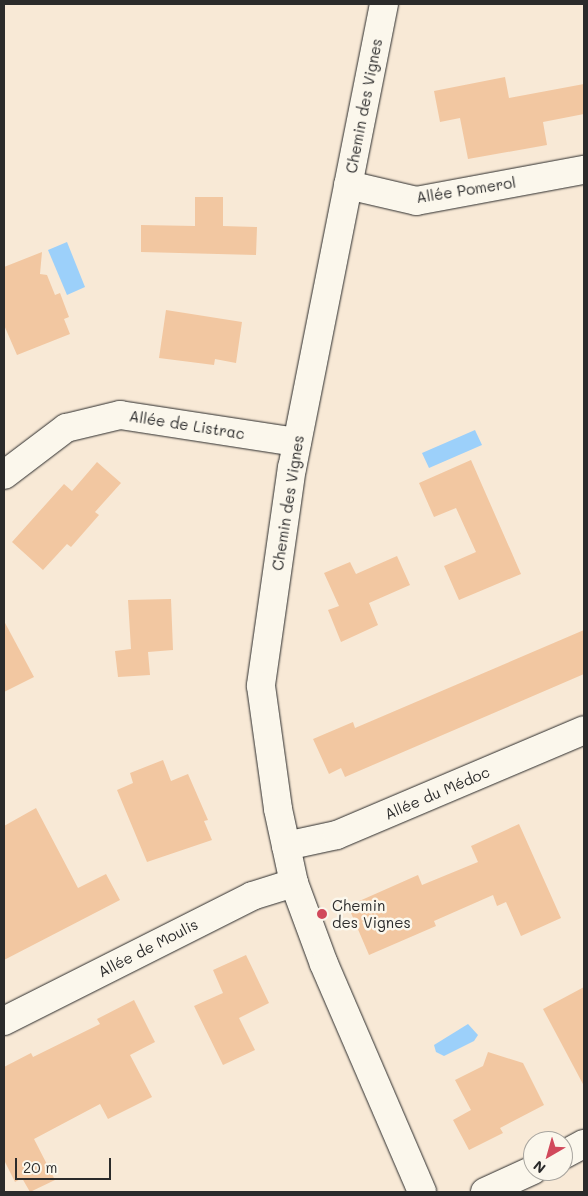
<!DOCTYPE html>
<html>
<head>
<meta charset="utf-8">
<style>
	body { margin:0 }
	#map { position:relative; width:588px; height:1196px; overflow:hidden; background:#f8e9d6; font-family:Mali,sans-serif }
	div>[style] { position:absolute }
	.water>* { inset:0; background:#9cd0fa }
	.building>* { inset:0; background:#f2c7a1 }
	.roads { filter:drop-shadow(0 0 1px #2b2b2b) drop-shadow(0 0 1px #2b2b2b) }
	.street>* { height:28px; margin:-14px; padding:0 14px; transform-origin:14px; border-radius:14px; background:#fbf7ec }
	.dots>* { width:14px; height:14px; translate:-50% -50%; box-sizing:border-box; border:2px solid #fbf7ec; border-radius:50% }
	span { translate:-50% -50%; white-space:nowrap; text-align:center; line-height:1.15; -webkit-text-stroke:5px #fbf7ec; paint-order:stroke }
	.street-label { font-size:15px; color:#2b2b2b }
	.poi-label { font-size:15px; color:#2b2b2b }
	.left { translate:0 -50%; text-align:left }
	.frame { position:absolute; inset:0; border:5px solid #2b2b2b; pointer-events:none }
	.north { position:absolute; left:523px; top:1131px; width:50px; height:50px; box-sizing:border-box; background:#fbf7ec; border:1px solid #a8a59f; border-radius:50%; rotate:218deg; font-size:14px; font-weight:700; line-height:20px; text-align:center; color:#2b2b2b }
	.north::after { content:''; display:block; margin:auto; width:18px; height:22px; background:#d1495b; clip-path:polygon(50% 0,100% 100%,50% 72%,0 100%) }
	.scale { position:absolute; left:15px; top:1158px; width:96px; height:22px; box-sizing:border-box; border:2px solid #2b2b2b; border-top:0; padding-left:6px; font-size:15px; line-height:18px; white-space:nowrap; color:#2b2b2b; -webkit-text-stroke:4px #fbf7ec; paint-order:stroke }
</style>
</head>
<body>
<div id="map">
	<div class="water">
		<i style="clip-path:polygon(67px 242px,85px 287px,67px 295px,48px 250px)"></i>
		<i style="clip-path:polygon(475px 430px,482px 445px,429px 468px,422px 453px)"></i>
		<i style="clip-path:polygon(468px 1024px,478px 1035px,474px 1041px,444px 1056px,436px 1052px,434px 1045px)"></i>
	</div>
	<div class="building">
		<i style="clip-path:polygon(505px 77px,509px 98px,584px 84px,584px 114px,543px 122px,547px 145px,468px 159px,460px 118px,440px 122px,434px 91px)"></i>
		<i style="clip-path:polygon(195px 197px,223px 197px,223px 226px,257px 227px,256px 255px,141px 252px,141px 225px,195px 226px)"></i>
		<i style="clip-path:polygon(42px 252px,40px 274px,47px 275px,55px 295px,60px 293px,69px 317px,64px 319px,70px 334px,17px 355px,4px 325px,4px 267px)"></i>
		<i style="clip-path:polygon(166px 310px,242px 322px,236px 363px,215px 359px,214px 365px,159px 358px)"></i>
		<i style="clip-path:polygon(471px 460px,521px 574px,459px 600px,444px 566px,476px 552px,456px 508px,434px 517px,419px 483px)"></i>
		<i style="clip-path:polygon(97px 462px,121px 483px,95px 512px,99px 515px,71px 547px,67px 544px,43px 570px,12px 542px,64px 484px,72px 491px)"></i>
		<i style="clip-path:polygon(397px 556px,410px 585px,369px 603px,378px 625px,341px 642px,328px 610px,339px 606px,324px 573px,350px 562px,356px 574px)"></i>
		<i style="clip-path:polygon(171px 599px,173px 650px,148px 652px,150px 675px,118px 677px,115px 651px,131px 649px,128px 600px)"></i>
		<i style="clip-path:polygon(4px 621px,34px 677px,4px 692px)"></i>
		<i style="clip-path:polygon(584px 630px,584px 674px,345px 777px,341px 768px,329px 774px,313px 739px,353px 722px,355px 728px)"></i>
		<i style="clip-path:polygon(163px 760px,171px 781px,188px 774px,208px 820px,204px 821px,212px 840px,147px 862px,117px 790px,133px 783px,130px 773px)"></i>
		<i style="clip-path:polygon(36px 808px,78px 888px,106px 874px,120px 900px,4px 960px,4px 826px)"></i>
		<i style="clip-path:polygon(519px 824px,561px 918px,521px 936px,506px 902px,497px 906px,493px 895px,434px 921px,436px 926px,369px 955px,348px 906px,418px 875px,422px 885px,478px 862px,471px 846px)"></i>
		<i style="clip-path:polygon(246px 955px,269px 1003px,239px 1018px,255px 1050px,223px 1065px,194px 1006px,223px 993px,213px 970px)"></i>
		<i style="clip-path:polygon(584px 987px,584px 1086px,543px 1009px)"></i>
		<i style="clip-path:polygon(134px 1000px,155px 1042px,130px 1055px,152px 1097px,108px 1119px,100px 1104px,34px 1139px,55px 1180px,30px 1192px,22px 1178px,15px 1182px,4px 1160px,4px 1067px,31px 1053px,33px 1057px,100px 1024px,97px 1019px)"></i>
		<i style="clip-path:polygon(488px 1052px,523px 1063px,544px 1105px,500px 1128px,503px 1133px,469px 1150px,453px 1120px,471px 1110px,455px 1080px,483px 1066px)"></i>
	</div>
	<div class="roads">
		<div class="street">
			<i style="left:384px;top:4px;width:472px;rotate:101.2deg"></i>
			<i style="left:292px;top:467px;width:221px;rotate:98.1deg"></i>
			<i style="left:261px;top:686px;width:124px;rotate:82.1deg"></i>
			<i style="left:278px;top:809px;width:76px;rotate:77.8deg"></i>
			<i style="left:294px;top:883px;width:86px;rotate:69.7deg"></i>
			<i style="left:324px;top:964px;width:248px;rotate:66.7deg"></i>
			<i style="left:348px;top:185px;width:70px;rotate:13.2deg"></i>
			<i style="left:416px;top:201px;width:171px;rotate:-10.5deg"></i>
			<i style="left:4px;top:475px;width:78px;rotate:-37.2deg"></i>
			<i style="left:66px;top:428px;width:56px;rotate:-13.5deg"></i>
			<i style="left:120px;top:415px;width:179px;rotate:8.7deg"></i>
			<i style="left:286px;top:846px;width:52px;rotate:-12.2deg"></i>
			<i style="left:337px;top:835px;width:268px;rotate:-23deg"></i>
			<i style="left:4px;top:1021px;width:278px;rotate:-26.7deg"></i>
			<i style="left:252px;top:896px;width:44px;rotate:-17.2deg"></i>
			<i style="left:563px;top:1155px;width:24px;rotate:-28deg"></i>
			<i style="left:485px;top:1192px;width:53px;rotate:-24.6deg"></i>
		</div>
	</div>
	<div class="dots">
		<i style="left:322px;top:914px;background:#d1495b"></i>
	</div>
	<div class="street-label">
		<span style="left:364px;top:106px;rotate:-79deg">Chemin des Vignes</span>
		<span style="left:466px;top:190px;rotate:-9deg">Allée Pomerol</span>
		<span style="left:187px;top:425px;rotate:9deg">Allée de Listrac</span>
		<span style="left:288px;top:503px;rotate:-81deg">Chemin des Vignes</span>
		<span style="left:437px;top:793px;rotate:-23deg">Allée du Médoc</span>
		<span style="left:148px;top:948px;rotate:-27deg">Allée de Moulis</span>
	</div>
	<div class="poi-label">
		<span class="left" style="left:332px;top:914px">Chemin<br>des Vignes</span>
	</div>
	<div class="frame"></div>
	<div class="north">N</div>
	<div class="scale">20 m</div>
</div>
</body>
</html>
